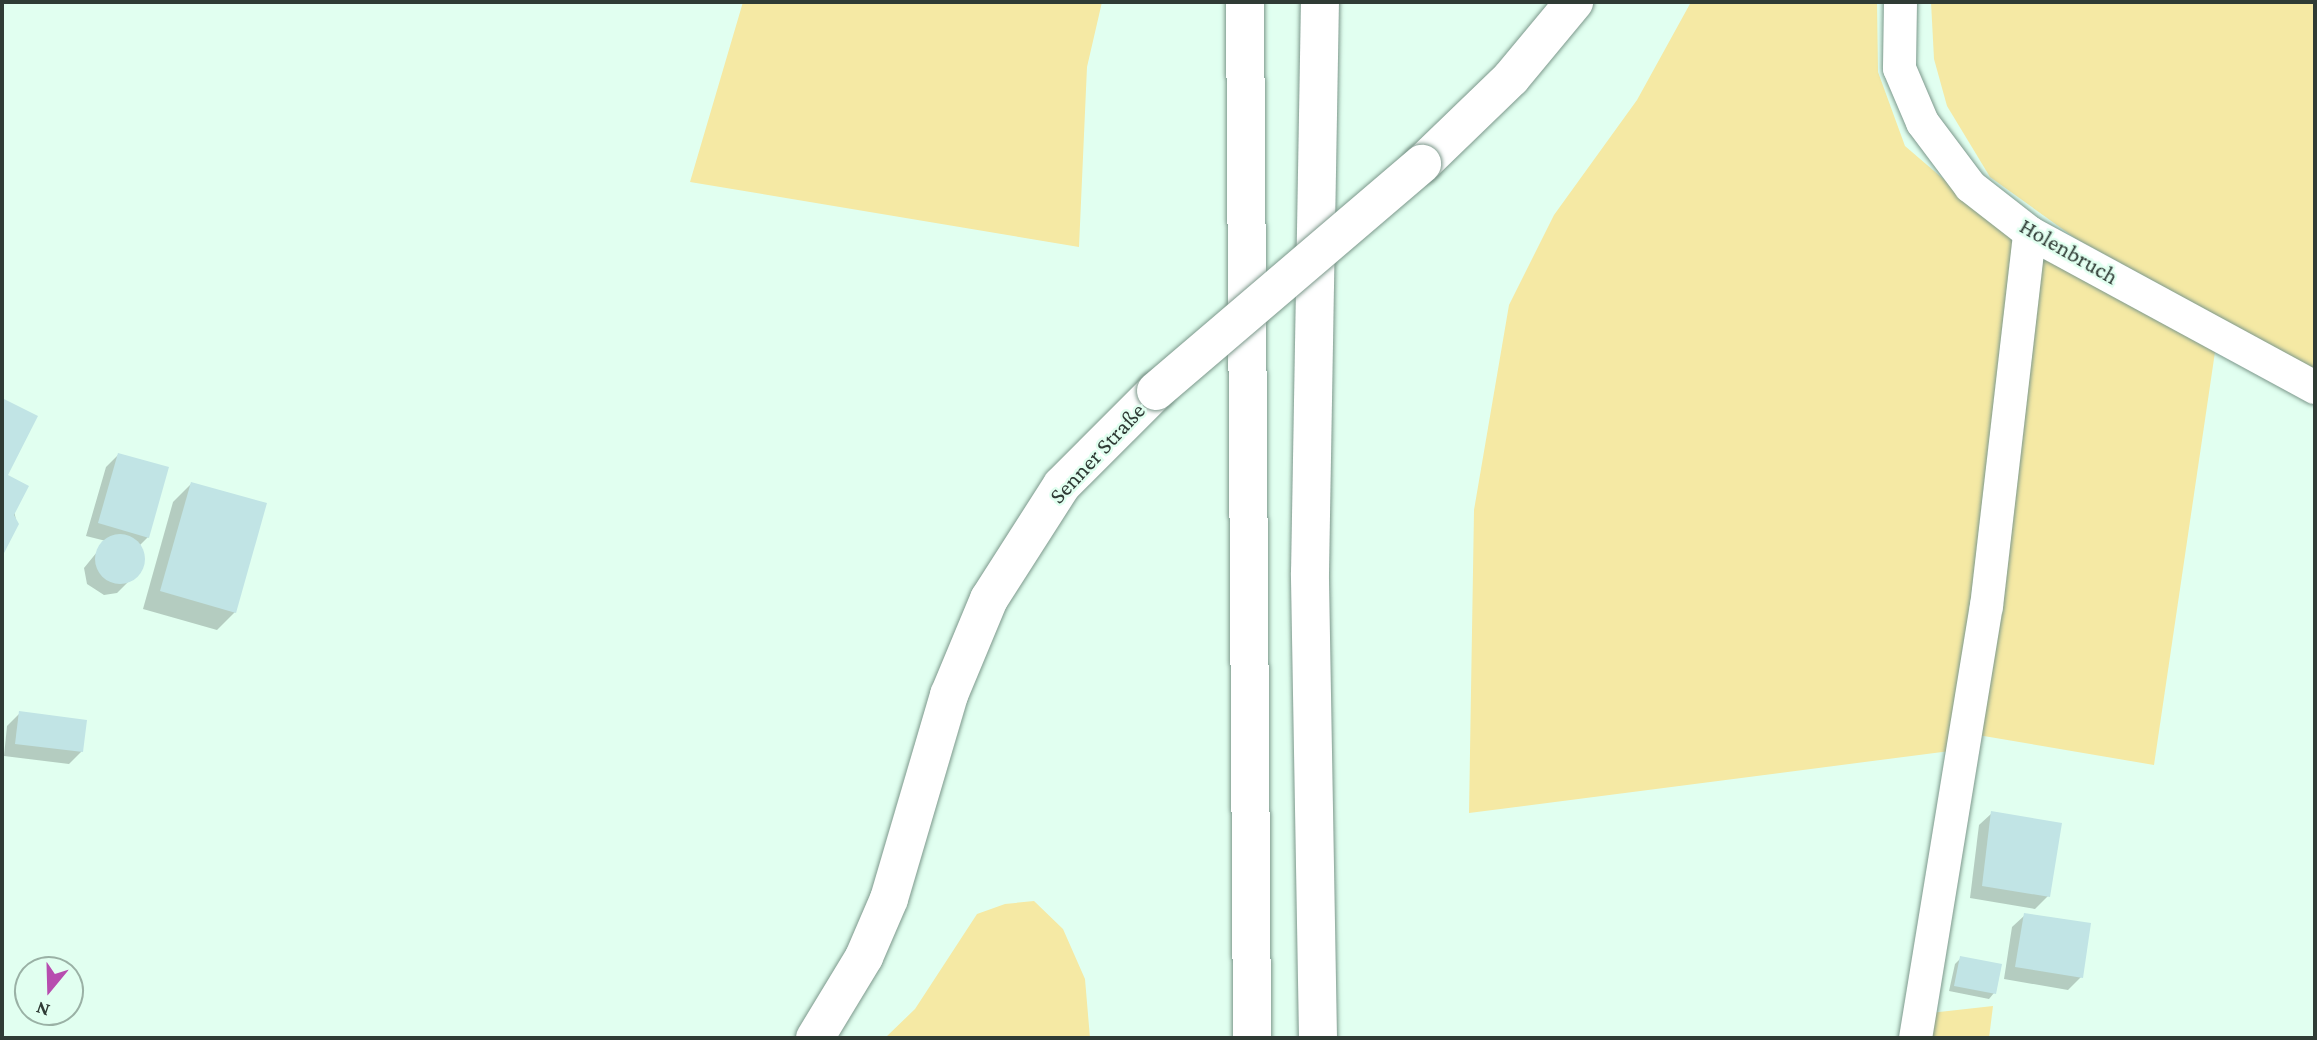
<!DOCTYPE html>
<html>
<head>
<meta charset="utf-8">
<style>
	body { margin:0 }
	#map { position:relative; width:2317px; height:1040px; overflow:hidden; background:#e1fff0; font-family:"Crimson Pro",serif }
	div>[style] { position:absolute }
	.green>* { inset:0; background:#f5e9a4 }
	.shadow>* { inset:0; background:#0003 }
	.building>* { inset:0; background:#c1e4e5 }
	.round { border-radius:50% }
	.roads { filter:drop-shadow(0 0 2px #7c988b) drop-shadow(0 0 2px #7c988b) }
	.street>* { height:33px; margin:-16.5px; padding:0 16.5px; transform-origin:16.5px; border-radius:16.5px; background:#fff }
	.secondary>* { height:38px; margin:-19px; padding:0 19px; transform-origin:19px; border-radius:19px; background:#fff }
	.highway>* { height:38px; margin:-19px; padding:0 19px; transform-origin:19px; border-radius:19px; background:#fff }
	.bridges { filter:drop-shadow(0 0 2px #7c988b) drop-shadow(0 0 2px #7c988b) }
	.secondary-bridge>* { height:38px; margin:-19px; padding:0 19px; transform-origin:19px; border-radius:19px; background:#fff }
	span { translate:-50% -50%; white-space:nowrap; text-align:center; line-height:1.15; -webkit-text-stroke:5px #e1fff0; paint-order:stroke }
	.street-label { font-size:23px; color:#2f3b35 }
	.frame { position:absolute; inset:0; border:4px solid #2f3b35; pointer-events:none }
	.north { position:absolute; left:14px; top:956px; width:70px; height:70px; box-sizing:border-box; background:#e1fff0; border:2px solid #9ab1a5; border-radius:50%; rotate:199deg; font-size:19px; font-weight:700; line-height:28px; text-align:center; color:#2f3b35 }
	.north::after { content:''; display:block; margin:auto; width:24px; height:32px; background:#b74daf; clip-path:polygon(50% 0,100% 100%,50% 72%,0 100%) }
</style>
</head>
<body>
<div id="map">
	<div class="green">
		<i style="clip-path:polygon(743px 2px,1102px 2px,1087px 67px,1079px 247px,690px 182px)"></i>
		<i style="clip-path:polygon(1691px 2px,1877px 2px,1878px 72px,1905px 146px,2019px 244px,1950px 751px,1469px 813px,1474px 510px,1509px 305px,1554px 215px,1637px 100px)"></i>
		<i style="clip-path:polygon(1931px 2px,2315px 2px,2315px 370px,2075px 238px,1990px 177px,1947px 106px,1934px 59px)"></i>
		<i style="clip-path:polygon(2036px 254px,2215px 352px,2154px 765px,1972px 734px)"></i>
		<i style="clip-path:polygon(1034px 901px,1063px 929px,1085px 979px,1090px 1038px,885px 1038px,915px 1009px,977px 914px,1005px 904px)"></i>
		<i style="clip-path:polygon(1993px 1006px,1989px 1038px,1926px 1038px,1930px 1013px)"></i>
	</div>
	<div class="shadow">
		<i style="clip-path:polygon(2px 400px,35px 417px,6px 475px,17px 524px,2px 553px)"></i>
		<i style="clip-path:polygon(118px 455px,148px 537px,139px 546px,143px 560px,130px 580px,117px 593px,104px 595px,87px 584px,84px 568px,106px 541px,86px 536px,106px 467px)"></i>
		<i style="clip-path:polygon(191px 484px,235px 612px,217px 630px,143px 609px,173px 502px)"></i>
		<i style="clip-path:polygon(20px 713px,82px 751px,69px 764px,4px 756px,7px 726px)"></i>
		<i style="clip-path:polygon(1992px 813px,2048px 896px,2035px 909px,1970px 898px,1979px 825px)"></i>
		<i style="clip-path:polygon(2025px 915px,2081px 977px,2068px 990px,2004px 979px,2012px 927px)"></i>
		<i style="clip-path:polygon(1961px 958px,1994px 993px,1989px 999px,1949px 991px,1955px 964px)"></i>
	</div>
	<div class="building">
		<i style="clip-path:polygon(2px 398px,38px 416px,8px 475px,29px 486px,14px 515px,19px 524px,2px 557px)"></i>
		<i style="clip-path:polygon(118px 453px,169px 467px,149px 538px,98px 523px)"></i>
		<i style="clip-path:polygon(191px 482px,267px 503px,236px 613px,160px 591px)"></i>
		<i class="round" style="left:95px;top:534px;width:50px;height:50px"></i>
		<i style="clip-path:polygon(19px 711px,87px 720px,83px 752px,15px 744px)"></i>
		<i style="clip-path:polygon(1991px 811px,2062px 823px,2050px 897px,1982px 886px)"></i>
		<i style="clip-path:polygon(2024px 913px,2091px 923px,2083px 978px,2015px 967px)"></i>
		<i style="clip-path:polygon(1960px 956px,2002px 964px,1996px 994px,1954px 986px)"></i>
	</div>
	<div class="roads">
		<div class="street">
			<i style="left:1900px;top:2px;width:66px;rotate:90.9deg"></i>
			<i style="left:1899px;top:68px;width:59px;rotate:66.9deg"></i>
			<i style="left:1922px;top:122px;width:80px;rotate:53.1deg"></i>
			<i style="left:1970px;top:186px;width:75px;rotate:37.9deg"></i>
			<i style="left:2029px;top:232px;width:325px;rotate:28.5deg"></i>
			<i style="left:1915px;top:1038px;width:438px;rotate:-80.7deg"></i>
			<i style="left:1986px;top:606px;width:376px;rotate:-83.4deg"></i>
		</div>
		<div class="secondary">
			<i style="left:1422px;top:164px;width:124px;rotate:-44deg"></i>
			<i style="left:1511px;top:78px;width:99px;rotate:-50.3deg"></i>
			<i style="left:815px;top:1038px;width:95px;rotate:-58.8deg"></i>
			<i style="left:864px;top:957px;width:63px;rotate:-66.7deg"></i>
			<i style="left:889px;top:899px;width:213px;rotate:-73.6deg"></i>
			<i style="left:949px;top:695px;width:104px;rotate:-67.4deg"></i>
			<i style="left:989px;top:599px;width:135px;rotate:-57.4deg"></i>
			<i style="left:1062px;top:485px;width:133px;rotate:-45deg"></i>
		</div>
		<div class="highway">
			<i style="left:1245px;top:2px;width:1036px;rotate:89.61deg"></i>
			<i style="left:1318px;top:1038px;width:465px;rotate:-91deg"></i>
			<i style="left:1310px;top:573px;width:571px;rotate:-89deg"></i>
		</div>
	</div>
	<div class="bridges">
		<div class="secondary-bridge">
			<i style="left:1156px;top:391px;width:350px;rotate:-40.5deg"></i>
		</div>
	</div>
	<div class="street-label">
		<span style="left:2069px;top:251px;rotate:30deg">Holenbruch</span>
		<span style="left:1097px;top:453px;rotate:-47deg">Senner Straße</span>
	</div>
	<div class="frame"></div>
	<div class="north">N</div>
</div>
</body>
</html>
